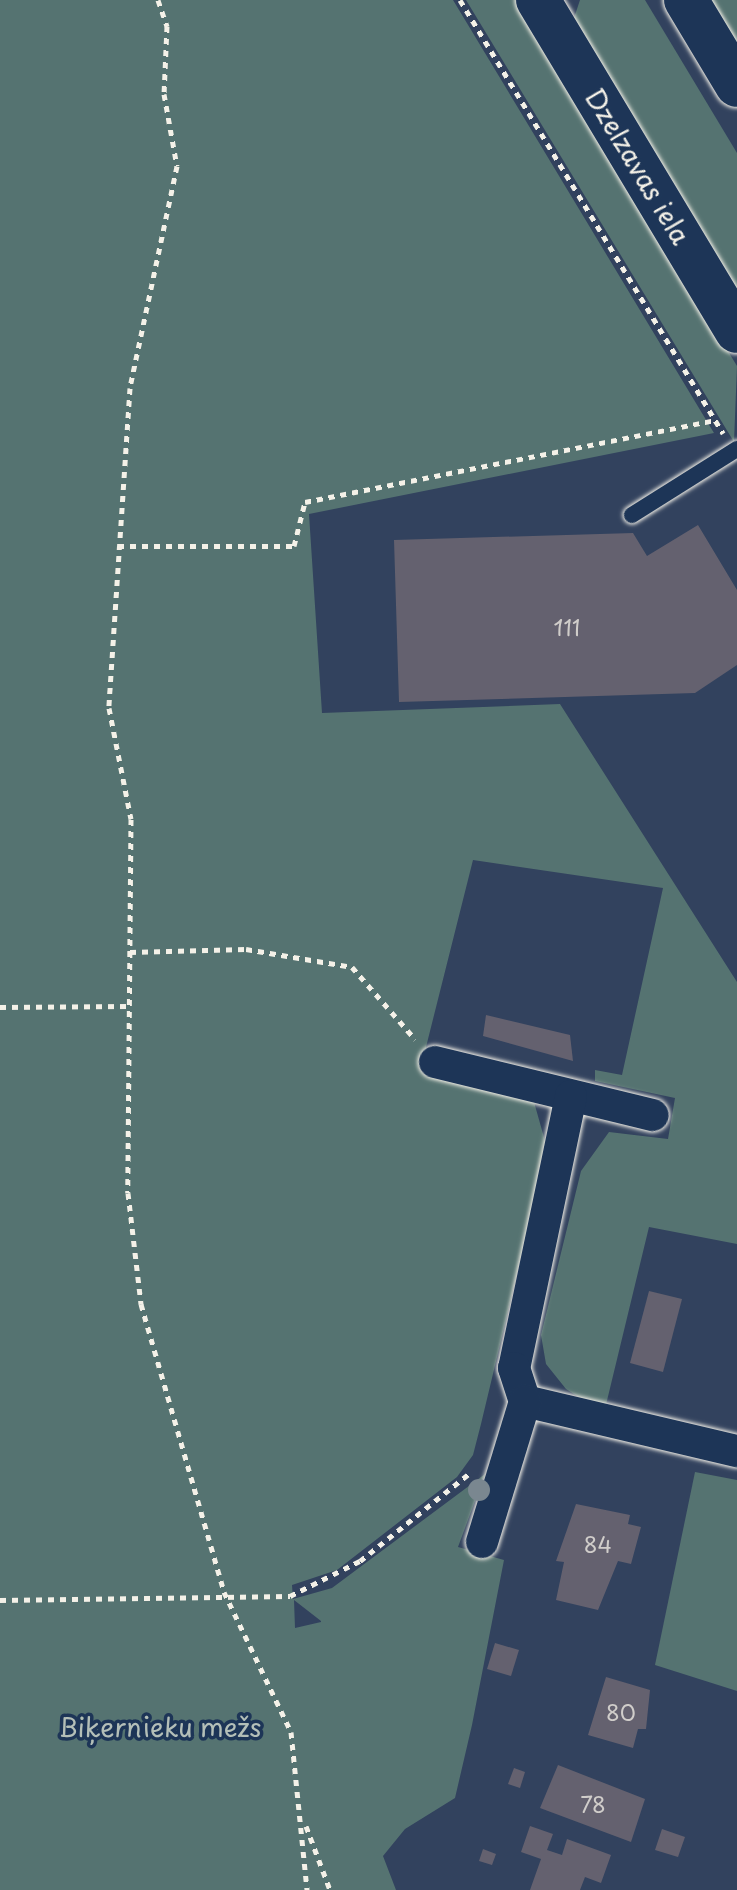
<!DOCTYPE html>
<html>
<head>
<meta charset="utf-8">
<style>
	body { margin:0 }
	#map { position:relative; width:737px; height:1890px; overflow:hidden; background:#32425e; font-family:"Playpen Sans",sans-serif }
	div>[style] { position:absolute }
	.green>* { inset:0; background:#557371 }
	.building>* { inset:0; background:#64616f }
	.path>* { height:5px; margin-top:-2.5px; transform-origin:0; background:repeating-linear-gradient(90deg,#f4f1e8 0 6px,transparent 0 12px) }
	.roads { filter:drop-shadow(0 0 2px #f4f1e8) drop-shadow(0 0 2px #f4f1e8) }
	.lane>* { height:16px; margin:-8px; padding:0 8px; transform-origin:8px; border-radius:8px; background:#1d3557 }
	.street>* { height:32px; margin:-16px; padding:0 16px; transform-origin:16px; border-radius:16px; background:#1d3557 }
	.secondary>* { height:44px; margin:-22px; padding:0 22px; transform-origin:22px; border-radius:22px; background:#1d3557 }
	.trees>* { width:22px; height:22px; margin:-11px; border-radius:50%; background:#7a8790 }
	span { translate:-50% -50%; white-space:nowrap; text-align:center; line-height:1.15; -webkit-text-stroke:7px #1d3557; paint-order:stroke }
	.number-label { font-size:22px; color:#d0cdca }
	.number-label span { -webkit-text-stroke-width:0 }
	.street-label { font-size:26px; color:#f4f1e8 }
	.park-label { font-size:26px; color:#b4bfb8 }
</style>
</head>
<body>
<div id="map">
	<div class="green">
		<i style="clip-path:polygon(evenodd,0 0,453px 0,714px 433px,309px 514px,322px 713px,560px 704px,737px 982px,737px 1244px,649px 1227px,604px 1413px,566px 1389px,546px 1364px,541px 1335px,581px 1171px,609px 1132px,668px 1139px,675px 1098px,595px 1081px,595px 1070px,622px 1075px,663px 888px,473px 860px,421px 1067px,534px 1102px,547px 1148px,481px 1424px,473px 1455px,457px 1477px,337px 1570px,292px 1585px,293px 1599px,332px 1588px,485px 1474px,458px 1547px,504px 1560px,472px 1725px,455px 1798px,405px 1829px,383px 1856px,396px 1890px,0 1890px,0 0,294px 1600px,321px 1621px,321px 1622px,295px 1628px,294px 1600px)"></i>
		<i style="clip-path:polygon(466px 0,515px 0,737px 366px,734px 442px)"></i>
		<i style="clip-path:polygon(580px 0,645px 0,737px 153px,737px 297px,574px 18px)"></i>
		<i style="clip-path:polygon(708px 0,737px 0,737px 48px)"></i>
		<i style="clip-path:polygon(695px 1472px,737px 1480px,737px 1691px,655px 1665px)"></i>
	</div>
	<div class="building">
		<i style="clip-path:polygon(698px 525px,737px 590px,737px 665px,695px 693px,399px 702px,394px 540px,633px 533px,647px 556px)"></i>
		<i style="clip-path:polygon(486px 1015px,570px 1035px,573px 1061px,483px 1036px)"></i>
		<i style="clip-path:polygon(649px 1291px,682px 1299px,663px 1372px,630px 1363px)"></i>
		<i style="clip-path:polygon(576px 1504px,630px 1515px,628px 1524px,641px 1527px,631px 1564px,618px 1561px,598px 1610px,556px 1600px,564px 1562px,556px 1561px)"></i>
		<i style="clip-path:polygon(495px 1643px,519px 1650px,511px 1676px,487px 1669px)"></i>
		<i style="clip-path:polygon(606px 1677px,650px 1690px,646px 1729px,638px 1729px,633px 1748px,588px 1735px)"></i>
		<i style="clip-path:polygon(558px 1765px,645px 1799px,631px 1842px,540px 1808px)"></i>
		<i style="clip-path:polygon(514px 1768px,525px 1772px,520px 1788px,508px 1784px)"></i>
		<i style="clip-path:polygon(530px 1826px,553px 1834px,547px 1850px,562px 1855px,567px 1839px,611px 1855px,601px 1883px,585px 1877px,580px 1890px,530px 1890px,541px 1859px,521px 1852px)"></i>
		<i style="clip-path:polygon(662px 1829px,685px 1837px,678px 1857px,655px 1850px)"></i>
		<i style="clip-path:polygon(483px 1849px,496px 1854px,492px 1865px,479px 1861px)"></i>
	</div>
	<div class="path">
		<i style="left:158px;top:0;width:28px;rotate:71deg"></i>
		<i style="left:167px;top:26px;width:68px;rotate:92.5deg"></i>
		<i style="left:164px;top:94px;width:73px;rotate:79.8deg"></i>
		<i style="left:177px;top:166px;width:227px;rotate:102deg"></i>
		<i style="left:130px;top:388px;width:321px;rotate:93.8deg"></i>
		<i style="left:109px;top:708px;width:113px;rotate:78.8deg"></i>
		<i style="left:131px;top:819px;width:374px;rotate:90.5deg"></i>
		<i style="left:128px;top:1193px;width:112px;rotate:83.3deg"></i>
		<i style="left:141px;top:1304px;width:300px;rotate:73.9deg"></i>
		<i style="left:224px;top:1592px;width:155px;rotate:64.4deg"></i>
		<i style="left:291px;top:1732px;width:159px;rotate:84.2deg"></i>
		<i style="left:460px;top:0;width:507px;rotate:58.73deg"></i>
		<i style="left:118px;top:546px;width:176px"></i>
		<i style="left:294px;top:546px;width:45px;rotate:-76deg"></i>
		<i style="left:305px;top:502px;width:418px;rotate:-11.3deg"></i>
		<i style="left:130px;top:952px;width:116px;rotate:-1.5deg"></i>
		<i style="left:246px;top:949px;width:108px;rotate:9.6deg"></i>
		<i style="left:352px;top:967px;width:96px;rotate:48.8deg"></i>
		<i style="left:0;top:1007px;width:129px;rotate:-0.4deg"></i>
		<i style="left:0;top:1600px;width:290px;rotate:-0.8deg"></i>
		<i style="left:290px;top:1596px;width:78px;rotate:-26.6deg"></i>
		<i style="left:360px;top:1561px;width:142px;rotate:-38.7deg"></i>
		<i style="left:306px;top:1826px;width:68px;rotate:69.4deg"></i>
	</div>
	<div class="roads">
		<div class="lane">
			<i style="left:632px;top:515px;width:124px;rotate:-32.2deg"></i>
		</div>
		<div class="street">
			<i style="left:435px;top:1062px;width:224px;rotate:13.7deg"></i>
			<i style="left:571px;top:1096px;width:278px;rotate:101.8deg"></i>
			<i style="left:514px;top:1368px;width:35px;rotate:72deg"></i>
			<i style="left:525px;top:1401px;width:218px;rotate:13.3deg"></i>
			<i style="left:482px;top:1542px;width:147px;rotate:-73deg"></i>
		</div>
		<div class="secondary">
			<i style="left:538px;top:0;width:386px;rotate:59deg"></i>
			<i style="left:686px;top:0;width:99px;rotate:59deg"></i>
		</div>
	</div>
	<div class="trees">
		<i style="left:479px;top:1490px"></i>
	</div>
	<div class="number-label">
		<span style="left:567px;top:627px">111</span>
		<span style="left:598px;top:1544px">84</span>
		<span style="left:621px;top:1712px">80</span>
		<span style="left:593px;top:1804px">78</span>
	</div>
	<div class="street-label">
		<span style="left:638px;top:166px;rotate:59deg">Dzelzavas iela</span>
	</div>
	<div class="park-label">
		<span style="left:160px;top:1727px">Biķernieku mežs</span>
	</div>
</div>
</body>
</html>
